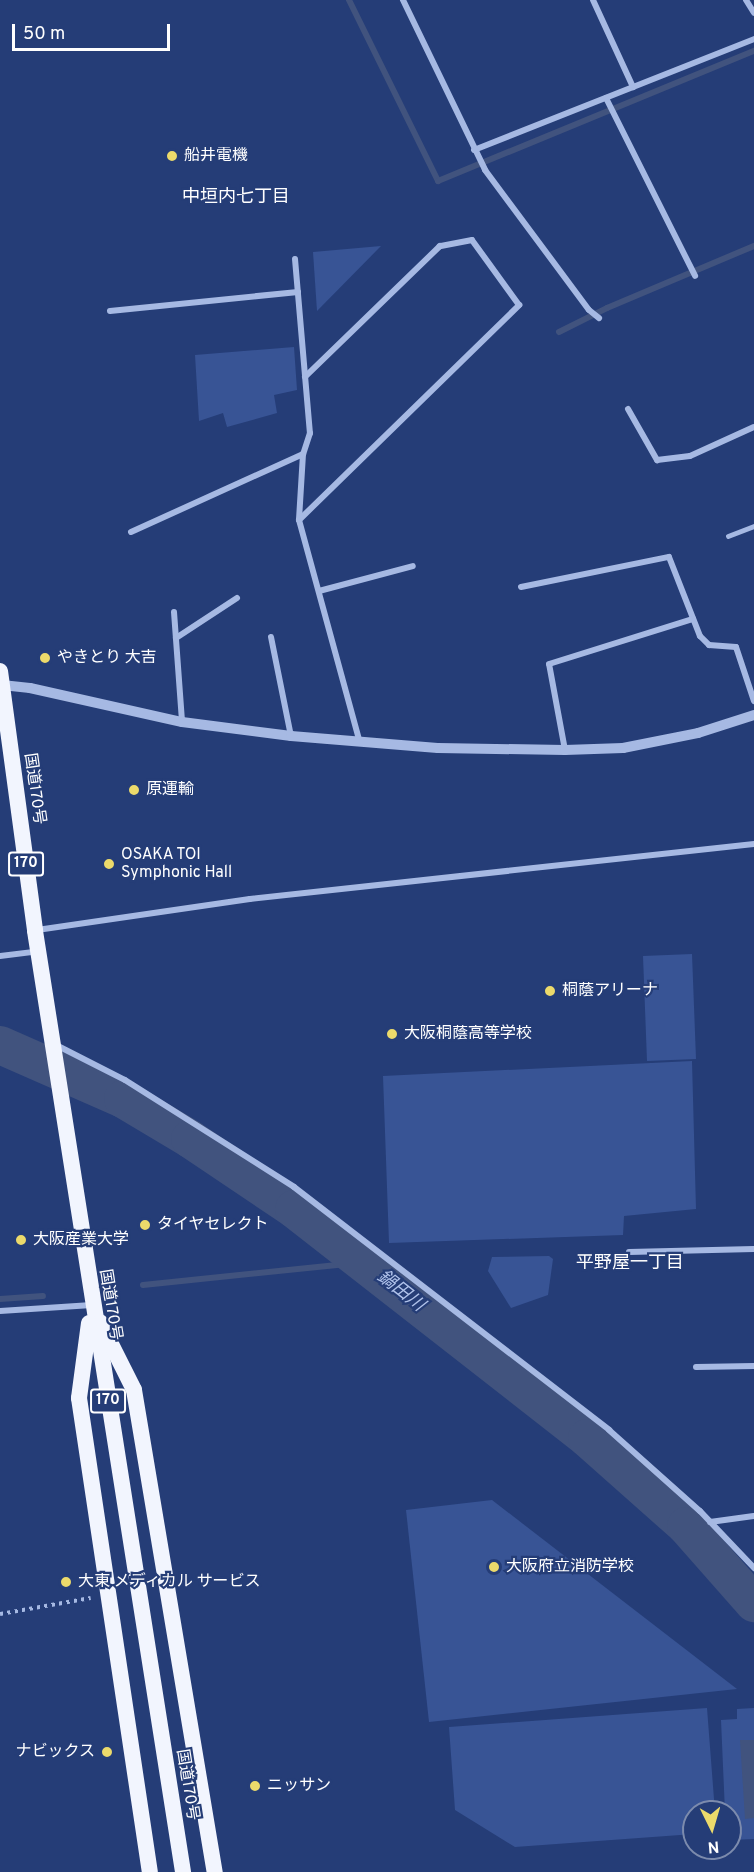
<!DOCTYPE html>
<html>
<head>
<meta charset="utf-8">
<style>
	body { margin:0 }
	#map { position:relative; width:754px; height:1872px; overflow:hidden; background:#253d77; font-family:Overpass,"Noto Sans JP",sans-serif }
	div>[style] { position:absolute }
	.green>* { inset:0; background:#385495 }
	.water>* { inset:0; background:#41537e }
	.stream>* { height:6px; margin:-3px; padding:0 3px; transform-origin:3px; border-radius:3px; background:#41537e }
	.river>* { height:38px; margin:-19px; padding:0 19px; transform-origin:19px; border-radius:19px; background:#41537e }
	.path>* { height:4px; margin-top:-2px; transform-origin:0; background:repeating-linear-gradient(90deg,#a6b9e3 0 3px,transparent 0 7.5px) }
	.service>* { height:4.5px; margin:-2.25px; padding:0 2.25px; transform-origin:2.25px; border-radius:2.25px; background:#a6b9e3 }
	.minor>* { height:6px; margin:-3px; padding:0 3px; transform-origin:3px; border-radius:3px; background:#a6b9e3 }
	.tertiary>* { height:10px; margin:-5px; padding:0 5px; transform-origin:5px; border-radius:5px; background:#a6b9e3 }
	.trunk>* { height:16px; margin:-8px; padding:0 8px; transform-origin:8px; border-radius:8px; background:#f2f5fe }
	.dots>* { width:16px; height:16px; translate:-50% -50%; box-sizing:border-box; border:3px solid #253d77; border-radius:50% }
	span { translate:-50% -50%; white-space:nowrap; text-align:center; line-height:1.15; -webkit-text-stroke:4.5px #253d77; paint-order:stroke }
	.shield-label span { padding:2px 4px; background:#253d77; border:2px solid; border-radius:4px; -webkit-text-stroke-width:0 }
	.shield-label { font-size:15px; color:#fff; font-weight:700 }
	.poi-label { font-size:16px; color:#fff }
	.left { translate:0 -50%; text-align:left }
	.right { translate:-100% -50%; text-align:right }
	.street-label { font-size:16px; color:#fff }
	.neighbourhood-label { font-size:18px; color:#fff }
	.water-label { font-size:18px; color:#b1c3eb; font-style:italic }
	.north { position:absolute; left:682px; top:1800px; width:60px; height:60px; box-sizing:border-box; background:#253d77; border:2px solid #7c8bad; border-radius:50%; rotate:175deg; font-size:16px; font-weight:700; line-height:24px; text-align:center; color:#fff }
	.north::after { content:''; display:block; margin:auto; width:21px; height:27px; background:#ecda6b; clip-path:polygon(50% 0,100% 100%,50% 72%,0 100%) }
	.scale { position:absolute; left:12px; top:24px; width:158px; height:27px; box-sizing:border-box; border:3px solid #fff; border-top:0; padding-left:8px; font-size:18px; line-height:21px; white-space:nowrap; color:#fff; -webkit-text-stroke:4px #253d77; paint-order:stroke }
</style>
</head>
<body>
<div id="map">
	<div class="green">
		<i style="clip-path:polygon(381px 246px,317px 311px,313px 252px)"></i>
		<i style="clip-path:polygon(294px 347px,297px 390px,274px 395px,277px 413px,227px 427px,223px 413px,199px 421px,195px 355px)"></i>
		<i style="clip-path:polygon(692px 954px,696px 1059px,647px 1061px,643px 956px)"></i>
		<i style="clip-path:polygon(692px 1061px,696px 1209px,624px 1216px,623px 1235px,389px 1243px,383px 1076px)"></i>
		<i style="clip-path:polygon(549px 1256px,553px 1259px,548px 1295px,511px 1308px,488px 1271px,492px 1257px)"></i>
		<i style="clip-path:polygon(492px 1500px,737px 1689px,429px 1722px,406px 1510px)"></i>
		<i style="clip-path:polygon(707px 1708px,715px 1812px,694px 1812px,694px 1834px,515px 1847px,455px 1810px,449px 1727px)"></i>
		<i style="clip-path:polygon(754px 1708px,754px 1839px,730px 1840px,730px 1812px,725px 1812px,721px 1720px,737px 1719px,737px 1709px)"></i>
	</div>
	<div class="water">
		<i style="clip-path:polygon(740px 1740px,754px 1740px,754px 1818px,745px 1819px)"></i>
	</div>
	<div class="stream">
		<i style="left:349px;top:0;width:202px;rotate:63.8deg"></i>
		<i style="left:438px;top:181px;width:342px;rotate:-22.4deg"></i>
		<i style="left:559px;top:332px;width:54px;rotate:-26.6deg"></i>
		<i style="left:607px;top:308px;width:160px;rotate:-22.9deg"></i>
		<i style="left:143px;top:1285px;width:222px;rotate:-5.9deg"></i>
		<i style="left:0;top:1299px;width:43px;rotate:-4deg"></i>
	</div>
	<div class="river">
		<i style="left:0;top:1045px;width:134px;rotate:23.7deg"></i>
		<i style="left:123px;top:1099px;width:78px;rotate:30.8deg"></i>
		<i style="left:190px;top:1139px;width:125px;rotate:33.9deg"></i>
		<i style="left:294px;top:1209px;width:372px;rotate:38deg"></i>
		<i style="left:587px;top:1438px;width:132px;rotate:41.6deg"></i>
		<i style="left:686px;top:1526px;width:103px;rotate:48.6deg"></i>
	</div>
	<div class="path">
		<i style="left:0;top:1614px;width:92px;rotate:-10deg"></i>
	</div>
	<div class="service">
		<i style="left:728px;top:536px;width:28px;rotate:-21deg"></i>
	</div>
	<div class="minor">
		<i style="left:403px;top:0;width:189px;rotate:64.2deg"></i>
		<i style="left:485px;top:170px;width:174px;rotate:53.4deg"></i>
		<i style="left:589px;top:310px;width:13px;rotate:39deg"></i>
		<i style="left:593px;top:0;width:96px;rotate:65.3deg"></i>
		<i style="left:746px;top:0;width:15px;rotate:58deg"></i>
		<i style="left:606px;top:98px;width:199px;rotate:63.4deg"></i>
		<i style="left:474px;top:150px;width:301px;rotate:-21.6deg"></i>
		<i style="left:295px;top:259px;width:175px;rotate:85.1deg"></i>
		<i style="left:310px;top:433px;width:22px;rotate:108deg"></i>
		<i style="left:303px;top:454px;width:66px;rotate:93.5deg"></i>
		<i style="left:299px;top:520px;width:228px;rotate:74.7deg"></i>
		<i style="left:110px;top:311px;width:189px;rotate:-5.8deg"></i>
		<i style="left:628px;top:409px;width:59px;rotate:60.4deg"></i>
		<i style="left:657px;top:460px;width:33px;rotate:-7deg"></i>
		<i style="left:690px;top:456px;width:70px;rotate:-24.4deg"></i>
		<i style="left:299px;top:520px;width:308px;rotate:-44.3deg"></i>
		<i style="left:519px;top:305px;width:80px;rotate:-125.9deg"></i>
		<i style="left:472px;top:240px;width:33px;rotate:169deg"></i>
		<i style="left:440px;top:246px;width:188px;rotate:135.9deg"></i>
		<i style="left:131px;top:532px;width:189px;rotate:-24.4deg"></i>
		<i style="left:521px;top:587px;width:151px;rotate:-11.5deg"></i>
		<i style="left:669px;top:557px;width:85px;rotate:68.6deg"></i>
		<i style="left:700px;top:636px;width:13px;rotate:45deg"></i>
		<i style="left:709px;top:645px;width:27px;rotate:4deg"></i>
		<i style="left:736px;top:647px;width:57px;rotate:71.6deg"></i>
		<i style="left:319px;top:591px;width:97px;rotate:-14.9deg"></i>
		<i style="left:174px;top:612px;width:110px;rotate:85.8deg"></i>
		<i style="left:271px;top:637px;width:101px;rotate:78.6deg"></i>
		<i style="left:176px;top:638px;width:73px;rotate:-33.3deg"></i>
		<i style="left:565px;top:750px;width:87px;rotate:-100.5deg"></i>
		<i style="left:549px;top:664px;width:151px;rotate:-17.4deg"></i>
		<i style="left:37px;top:930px;width:215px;rotate:-8.3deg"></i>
		<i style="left:250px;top:899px;width:507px;rotate:-6.23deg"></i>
		<i style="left:0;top:956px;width:38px;rotate:-7deg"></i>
		<i style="left:56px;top:1045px;width:77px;rotate:26.9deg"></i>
		<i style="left:125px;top:1080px;width:200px;rotate:32.3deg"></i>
		<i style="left:294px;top:1187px;width:398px;rotate:37.6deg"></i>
		<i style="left:609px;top:1430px;width:122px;rotate:41.7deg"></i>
		<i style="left:700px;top:1511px;width:79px;rotate:46.5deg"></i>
		<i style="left:629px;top:1252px;width:125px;rotate:-1.4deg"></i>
		<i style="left:0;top:1311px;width:92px;rotate:-3.7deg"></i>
		<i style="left:696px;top:1367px;width:58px;rotate:-1deg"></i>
		<i style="left:710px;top:1522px;width:44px;rotate:-7.8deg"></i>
	</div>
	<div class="tertiary">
		<i style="left:2px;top:685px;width:28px;rotate:6deg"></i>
		<i style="left:30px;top:688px;width:156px;rotate:12.6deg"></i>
		<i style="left:182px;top:722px;width:110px;rotate:7.3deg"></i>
		<i style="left:291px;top:736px;width:147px;rotate:4.7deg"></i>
		<i style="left:438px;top:748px;width:127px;rotate:0.9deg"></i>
		<i style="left:565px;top:750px;width:58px;rotate:-2deg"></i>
		<i style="left:623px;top:748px;width:76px;rotate:-11.3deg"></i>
		<i style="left:698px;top:733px;width:59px;rotate:-17.8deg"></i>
	</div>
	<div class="trunk">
		<i style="left:0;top:671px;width:262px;rotate:82.3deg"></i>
		<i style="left:35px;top:931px;width:953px;rotate:81.06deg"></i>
		<i style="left:100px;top:1322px;width:76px;rotate:63.4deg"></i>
		<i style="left:134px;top:1390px;width:489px;rotate:80.5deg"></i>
		<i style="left:89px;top:1323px;width:76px;rotate:97.6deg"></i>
		<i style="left:79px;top:1398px;width:479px;rotate:81.5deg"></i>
	</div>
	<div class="dots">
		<i style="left:172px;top:156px;background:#ecda6b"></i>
		<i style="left:45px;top:658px;background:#ecda6b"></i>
		<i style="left:134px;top:790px;background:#ecda6b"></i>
		<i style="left:109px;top:864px;background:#ecda6b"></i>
		<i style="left:550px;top:991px;background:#ecda6b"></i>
		<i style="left:392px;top:1034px;background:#ecda6b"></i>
		<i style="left:145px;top:1225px;background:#ecda6b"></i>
		<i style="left:21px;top:1240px;background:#ecda6b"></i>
		<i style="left:494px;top:1567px;background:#ecda6b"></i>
		<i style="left:66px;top:1582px;background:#ecda6b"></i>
		<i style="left:107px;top:1752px;background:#ecda6b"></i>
		<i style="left:255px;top:1786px;background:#ecda6b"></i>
	</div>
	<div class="shield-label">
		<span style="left:26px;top:864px">170</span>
		<span style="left:108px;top:1401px">170</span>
	</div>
	<div class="poi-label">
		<span class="left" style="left:184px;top:156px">船井電機</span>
		<span class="left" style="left:57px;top:658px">やきとり 大吉</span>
		<span class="left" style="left:146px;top:790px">原運輸</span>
		<span class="left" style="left:121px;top:864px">OSAKA TOI<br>Symphonic Hall</span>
		<span class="left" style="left:562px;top:991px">桐蔭アリーナ</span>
		<span class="left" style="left:404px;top:1034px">大阪桐蔭高等学校</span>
		<span class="left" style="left:157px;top:1225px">タイヤセレクト</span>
		<span class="left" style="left:33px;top:1240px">大阪産業大学</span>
		<span class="left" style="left:506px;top:1567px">大阪府立消防学校</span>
		<span class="left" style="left:78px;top:1582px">大東 メディカル サービス</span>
		<span class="right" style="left:95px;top:1752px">ナビックス</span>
		<span class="left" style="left:267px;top:1786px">ニッサン</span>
	</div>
	<div class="street-label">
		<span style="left:34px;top:789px;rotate:82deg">国道170号</span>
		<span style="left:110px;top:1305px;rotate:81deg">国道170号</span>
		<span style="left:187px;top:1785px;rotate:81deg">国道170号</span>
	</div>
	<div class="neighbourhood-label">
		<span style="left:236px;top:198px">中垣内七丁目</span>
		<span style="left:630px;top:1264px">平野屋一丁目</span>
	</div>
	<div class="water-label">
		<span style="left:400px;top:1292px;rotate:38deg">鍋田川</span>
	</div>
	<div class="north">N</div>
	<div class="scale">50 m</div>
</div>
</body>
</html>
